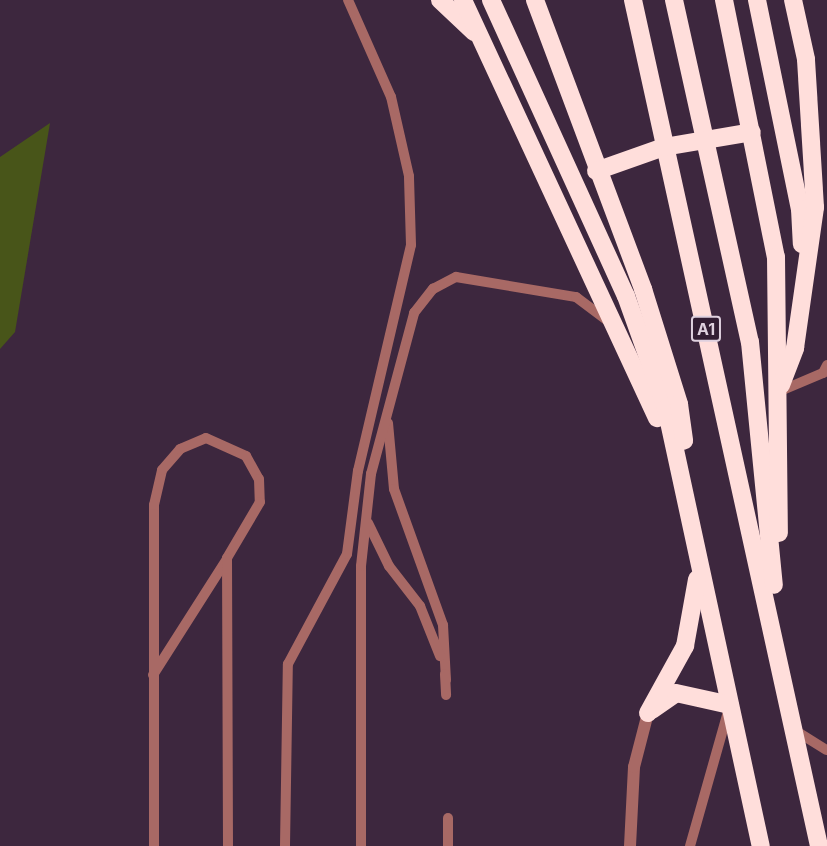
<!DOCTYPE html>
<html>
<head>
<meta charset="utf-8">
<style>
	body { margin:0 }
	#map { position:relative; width:827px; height:846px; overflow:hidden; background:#3d273e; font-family:Inter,sans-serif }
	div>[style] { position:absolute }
	.green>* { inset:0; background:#485519 }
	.lane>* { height:10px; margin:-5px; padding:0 5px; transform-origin:5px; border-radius:5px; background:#a86965 }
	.street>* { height:12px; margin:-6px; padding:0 6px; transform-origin:6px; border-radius:6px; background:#a86965 }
	.highway>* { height:18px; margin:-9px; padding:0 9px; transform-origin:9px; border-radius:9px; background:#ffdedb }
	span { translate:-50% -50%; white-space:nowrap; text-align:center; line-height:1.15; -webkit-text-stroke:4.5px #321d33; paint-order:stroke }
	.shield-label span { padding:2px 4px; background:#321d33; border:2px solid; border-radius:4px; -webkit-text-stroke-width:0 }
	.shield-label { font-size:16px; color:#dfd1df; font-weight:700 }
</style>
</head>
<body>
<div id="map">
	<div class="green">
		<i style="clip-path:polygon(50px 123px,15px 332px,0 349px,0 157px)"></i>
	</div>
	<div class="lane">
		<i style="left:778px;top:392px;width:49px;rotate:-22.9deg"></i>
		<i style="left:823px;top:373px;width:9px;rotate:-63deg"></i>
		<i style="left:388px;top:423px;width:66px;rotate:84.8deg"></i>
		<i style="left:394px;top:489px;width:145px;rotate:70.2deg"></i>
		<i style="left:443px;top:625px;width:55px;rotate:86.9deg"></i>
		<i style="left:368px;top:523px;width:48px;rotate:64deg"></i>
		<i style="left:389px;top:566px;width:51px;rotate:52.2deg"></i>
		<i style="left:420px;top:606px;width:54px;rotate:68.2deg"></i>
		<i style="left:445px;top:674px;width:21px;rotate:87deg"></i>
		<i style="left:153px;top:675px;width:138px;rotate:-57.5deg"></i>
		<i style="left:796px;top:731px;width:36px;rotate:32deg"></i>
		<i style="left:154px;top:846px;width:341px;rotate:-90deg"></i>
		<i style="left:154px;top:505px;width:36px;rotate:-77deg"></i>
		<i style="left:162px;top:470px;width:28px;rotate:-49deg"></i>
		<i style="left:180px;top:449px;width:28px;rotate:-23deg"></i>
		<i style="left:206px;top:438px;width:44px;rotate:24.2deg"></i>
		<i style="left:246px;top:456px;width:26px;rotate:61deg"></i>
		<i style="left:259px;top:479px;width:23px;rotate:88deg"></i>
		<i style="left:260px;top:502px;width:65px;rotate:120.5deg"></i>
		<i style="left:227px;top:558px;width:288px;rotate:89.8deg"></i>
		<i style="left:285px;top:846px;width:182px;rotate:-89.1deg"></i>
		<i style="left:288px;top:664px;width:125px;rotate:-61.8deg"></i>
		<i style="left:347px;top:554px;width:84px;rotate:-82.5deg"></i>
		<i style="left:358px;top:471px;width:232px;rotate:-76.8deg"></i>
		<i style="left:411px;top:245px;width:69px;rotate:-91.7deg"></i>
		<i style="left:409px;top:176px;width:81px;rotate:-102.8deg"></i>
		<i style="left:391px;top:97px;width:106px;rotate:-113.9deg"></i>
		<i style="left:361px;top:846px;width:280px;rotate:-90deg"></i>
		<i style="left:361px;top:566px;width:93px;rotate:-83.8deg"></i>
		<i style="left:371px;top:474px;width:167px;rotate:-75deg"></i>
		<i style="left:414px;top:313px;width:31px;rotate:-52deg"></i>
		<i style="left:433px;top:289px;width:26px;rotate:-28deg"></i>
		<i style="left:456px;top:277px;width:122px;rotate:9.5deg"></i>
		<i style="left:576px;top:297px;width:40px;rotate:37deg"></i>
		<i style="left:448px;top:846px;width:28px;rotate:-90deg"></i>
		<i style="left:690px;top:846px;width:143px;rotate:-74.2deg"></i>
	</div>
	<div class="street">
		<i style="left:630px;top:846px;width:79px;rotate:-87.1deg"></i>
		<i style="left:634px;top:767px;width:56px;rotate:-75.5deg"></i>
	</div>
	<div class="highway">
		<i style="left:440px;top:0;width:47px;rotate:43.3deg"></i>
		<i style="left:463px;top:0;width:461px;rotate:65.1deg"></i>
		<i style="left:491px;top:0;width:325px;rotate:65.5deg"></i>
		<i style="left:626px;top:296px;width:119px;rotate:70.3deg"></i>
		<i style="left:666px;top:408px;width:448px;rotate:77.8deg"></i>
		<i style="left:535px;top:0;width:309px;rotate:69.5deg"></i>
		<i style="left:643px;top:289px;width:121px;rotate:72.6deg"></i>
		<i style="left:679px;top:404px;width:37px;rotate:82deg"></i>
		<i style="left:633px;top:0;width:866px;rotate:77.6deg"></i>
		<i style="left:674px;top:0;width:350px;rotate:77.5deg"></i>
		<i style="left:750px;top:342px;width:244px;rotate:84.4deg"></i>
		<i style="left:724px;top:0;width:262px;rotate:78.6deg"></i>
		<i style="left:776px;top:257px;width:276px;rotate:89.4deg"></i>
		<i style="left:757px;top:0;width:213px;rotate:78.4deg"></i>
		<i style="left:800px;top:209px;width:35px;rotate:87deg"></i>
		<i style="left:596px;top:171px;width:72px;rotate:-19.4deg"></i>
		<i style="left:664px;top:147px;width:89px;rotate:-9.7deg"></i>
		<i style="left:781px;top:385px;width:40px;rotate:-69deg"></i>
		<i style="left:795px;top:348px;width:142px;rotate:-81.9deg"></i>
		<i style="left:815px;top:207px;width:148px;rotate:-93.5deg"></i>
		<i style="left:806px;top:59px;width:60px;rotate:-102.4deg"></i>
		<i style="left:652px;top:710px;width:29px;rotate:-35deg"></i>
		<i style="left:676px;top:693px;width:55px;rotate:12.5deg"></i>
		<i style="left:648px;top:713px;width:77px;rotate:-61.1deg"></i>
		<i style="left:685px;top:646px;width:68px;rotate:-79.8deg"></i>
	</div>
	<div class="shield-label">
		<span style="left:706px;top:329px">A1</span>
	</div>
</div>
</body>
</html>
